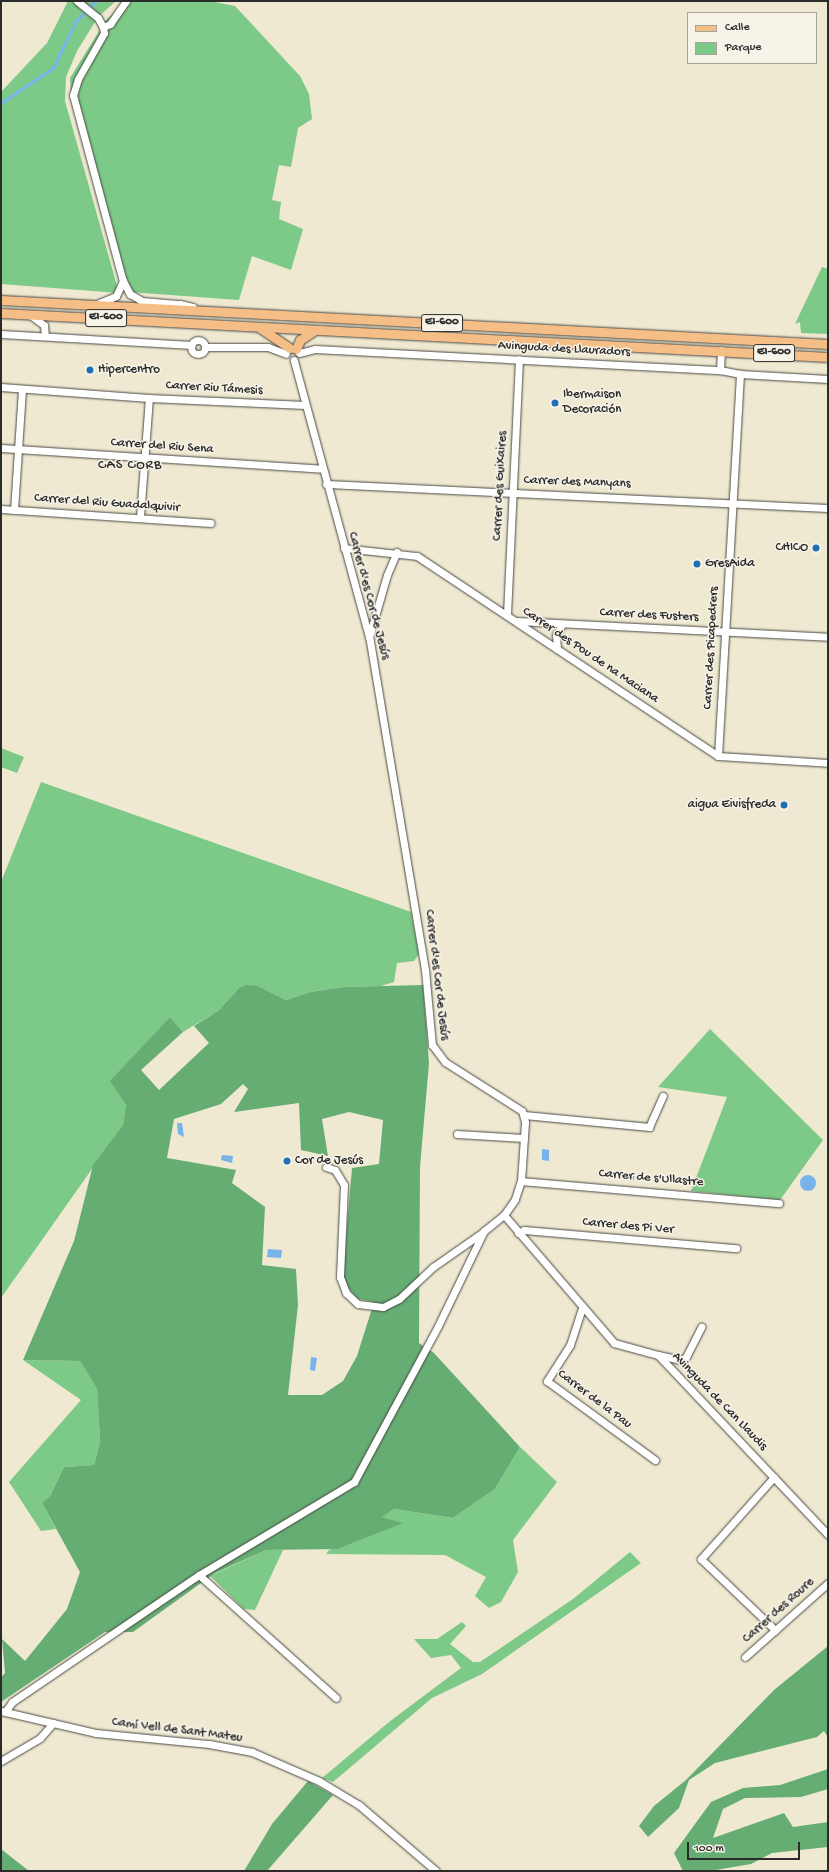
<!DOCTYPE html>
<html>
<head>
<meta charset="utf-8">
<style>
	body { margin:0 }
	#map { position:relative; width:829px; height:1872px; overflow:hidden; background:#efe9d1; font-family:"Gochi Hand",sans-serif }
	div>[style] { position:absolute }
	.green>* { inset:0; background:#7dc987 }
	.forest>* { inset:0; background:#66ad74 }
	.water>* { inset:0; background:#78b3ea }
	.round { border-radius:50% }
	.stream>* { height:2.5px; margin:-1.25px; padding:0 1.25px; transform-origin:1.25px; border-radius:1.25px; background:#78b3ea }
	.roads { filter:drop-shadow(0 0 1px #484844) drop-shadow(0 0 1px #484844) }
	.minor>* { height:7px; margin:-3.5px; padding:0 3.5px; transform-origin:3.5px; border-radius:3.5px; background:#fff }
	.minor>.ring { margin:-3.5px; padding:0; box-sizing:content-box; background:none; border:7px solid #fff; border-radius:50% }
	.major>* { height:9px; margin:-4.5px; padding:0 4.5px; transform-origin:4.5px; border-radius:4.5px; background:#f6be87 }
	.dots>* { width:11px; height:11px; translate:-50% -50%; box-sizing:border-box; border:2px solid #f7f3e8; border-radius:50% }
	span { translate:-50% -50%; white-space:nowrap; text-align:center; line-height:1.15; -webkit-text-stroke:3px #f7f3e8; paint-order:stroke }
	.shield-label span { padding:1px 3px; background:#f7f3e8; border:1px solid; border-radius:3px; -webkit-text-stroke-width:0 }
	.shield-label { font-size:12px; color:#2b2b2b; font-weight:700 }
	.street-label { font-size:13px; color:#2b2b2b }
	.poi-label { font-size:13px; color:#2b2b2b }
	.left { translate:0 -50%; text-align:left }
	.right { translate:-100% -50%; text-align:right }
	.neighbourhood-label { font-size:14px; color:#2b2b2b; letter-spacing:1px }
	.frame { position:absolute; inset:0; border:2px solid #2b2b2b; pointer-events:none }
	.legend { position:absolute; left:687px; top:12px; width:130px; height:52px; box-sizing:border-box; background:#f7f3e8; border:1px solid #a5a39c; margin:0; padding:5px 7px; list-style:none; font-size:12px; color:#2b2b2b }
	.legend li { display:flex; align-items:center; gap:8px; height:20px }
	.legend b { width:20px; border:1px solid #a5a39c }
	.scale { position:absolute; left:687px; top:1842px; width:113px; height:18px; box-sizing:border-box; border:2px solid #2b2b2b; border-top:0; padding-left:5px; font-size:12px; line-height:14px; white-space:nowrap; color:#2b2b2b; -webkit-text-stroke:3px #f7f3e8; paint-order:stroke }
</style>
</head>
<body>
<div id="map">
	<div class="green">
		<i style="clip-path:polygon(68px 1px,116px 1px,98px 17px,77px 51px,66px 77px,65px 101px,119px 293px,1px 284px,1px 92px,47px 43px)"></i>
		<i style="clip-path:polygon(127px 1px,210px 1px,235px 6px,300px 76px,309px 94px,312px 119px,298px 128px,291px 167px,279px 165px,272px 200px,281px 202px,279px 219px,303px 229px,291px 270px,252px 256px,239px 300px,129px 292px,71px 95px,70px 78px,106px 20px)"></i>
		<i style="clip-path:polygon(822px 267px,828px 269px,828px 334px,801px 333px,800px 322px,795px 324px)"></i>
		<i style="clip-path:polygon(1px 748px,24px 757px,17px 773px,1px 767px)"></i>
		<i style="clip-path:polygon(41px 782px,411px 912px,419px 954px,414px 961px,397px 963px,394px 982px,381px 986px,343px 987px,310px 992px,286px 1000px,258px 986px,239px 988px,219px 1010px,183px 1032px,170px 1017px,111px 1081px,126px 1105px,123px 1125px,1px 1298px,1px 882px)"></i>
		<i style="clip-path:polygon(710px 1029px,823px 1140px,780px 1200px,691px 1191px,727px 1097px,658px 1087px)"></i>
		<i style="clip-path:polygon(23px 1360px,80px 1361px,97px 1389px,100px 1441px,94px 1465px,64px 1467px,50px 1496px,42px 1503px,56px 1529px,41px 1531px,9px 1482px,81px 1400px)"></i>
		<i style="clip-path:polygon(520px 1447px,557px 1482px,513px 1540px,518px 1572px,501px 1602px,489px 1608px,475px 1596px,486px 1577px,445px 1555px,326px 1554px,329px 1550px,402px 1523px,381px 1517px,394px 1509px,453px 1518px,495px 1489px)"></i>
		<i style="clip-path:polygon(266px 1550px,283px 1550px,255px 1610px,244px 1609px,210px 1576px)"></i>
		<i style="clip-path:polygon(630px 1552px,641px 1563px,482px 1674px,432px 1698px,333px 1782px,322px 1778px,389px 1722px,461px 1668px,451px 1655px,431px 1658px,414px 1639px,437px 1639px,462px 1622px,466px 1626px,450px 1644px,473px 1662px,480px 1662px,573px 1599px)"></i>
	</div>
	<div class="forest">
		<i style="clip-path:polygon(evenodd,246px 985px,258px 986px,286px 1000px,310px 992px,343px 987px,423px 985px,429px 1063px,420px 1167px,419px 1343px,434px 1353px,520px 1447px,495px 1489px,453px 1518px,394px 1509px,382px 1517px,403px 1523px,337px 1549px,266px 1550px,215px 1573px,133px 1632px,105px 1632px,1px 1702px,1px 1677px,5px 1673px,2px 1639px,25px 1661px,67px 1609px,80px 1572px,42px 1503px,50px 1496px,64px 1467px,94px 1465px,100px 1441px,97px 1389px,80px 1361px,23px 1360px,74px 1241px,93px 1165px,123px 1125px,126px 1105px,110px 1081px,170px 1017px,183px 1032px,141px 1070px,159px 1090px,209px 1043px,194px 1026px,219px 1010px,239px 988px,246px 985px,243px 1084px,248px 1089px,234px 1112px,299px 1103px,301px 1150px,328px 1156px,322px 1119px,349px 1112px,383px 1120px,379px 1164px,352px 1168px,343px 1273px,347px 1287px,358px 1299px,374px 1302px,357px 1356px,343px 1381px,322px 1395px,288px 1395px,298px 1305px,296px 1269px,262px 1265px,265px 1207px,232px 1183px,236px 1170px,167px 1158px,174px 1119px,221px 1104px,243px 1084px)"></i>
		<i style="clip-path:polygon(828px 1646px,828px 1737px,824px 1731px,817px 1737px,715px 1763px,689px 1780px,679px 1808px,648px 1837px,639px 1826px,654px 1806px,686px 1780px,774px 1690px)"></i>
		<i style="clip-path:polygon(828px 1769px,828px 1789px,801px 1797px,745px 1798px,723px 1809px,713px 1838px,784px 1813px,793px 1827px,828px 1822px,828px 1847px,772px 1853px,751px 1864px,710px 1871px,683px 1871px,674px 1853px,711px 1802px,743px 1788px,780px 1785px)"></i>
		<i style="clip-path:polygon(308px 1781px,333px 1795px,267px 1871px,244px 1871px,272px 1824px)"></i>
		<i style="clip-path:polygon(1px 1849px,29px 1871px,1px 1871px)"></i>
	</div>
	<div class="water">
		<i style="clip-path:polygon(177px 1123px,182px 1123px,184px 1137px,178px 1134px)"></i>
		<i style="clip-path:polygon(542px 1149px,549px 1150px,549px 1161px,542px 1160px)"></i>
		<i style="clip-path:polygon(222px 1155px,233px 1156px,232px 1163px,221px 1160px)"></i>
		<i style="clip-path:polygon(624px 1173px,635px 1173px,634px 1180px,623px 1178px)"></i>
		<i class="round" style="left:800px;top:1175px;width:16px;height:16px"></i>
		<i style="clip-path:polygon(268px 1249px,282px 1250px,281px 1258px,267px 1257px)"></i>
		<i style="clip-path:polygon(311px 1357px,317px 1358px,315px 1371px,310px 1370px)"></i>
	</div>
	<div class="stream">
		<i style="left:1px;top:103px;width:63px;rotate:-33.9deg"></i>
		<i style="left:53px;top:68px;width:52px;rotate:-63.9deg"></i>
		<i style="left:76px;top:21px;width:28px;rotate:-45deg"></i>
	</div>
	<div class="roads">
		<div class="minor">
			<i style="left:77px;top:1px;width:27px;rotate:39deg"></i>
			<i style="left:98px;top:18px;width:10px;rotate:61deg"></i>
			<i style="left:103px;top:27px;width:6px;rotate:81deg"></i>
			<i style="left:104px;top:33px;width:53px;rotate:119.5deg"></i>
			<i style="left:78px;top:79px;width:17px;rotate:107deg"></i>
			<i style="left:73px;top:95px;width:193px;rotate:75deg"></i>
			<i style="left:123px;top:281px;width:15px;rotate:62deg"></i>
			<i style="left:130px;top:294px;width:14px;rotate:30deg"></i>
			<i style="left:142px;top:301px;width:38px;rotate:5deg"></i>
			<i style="left:180px;top:304px;width:13px;rotate:13deg"></i>
			<i style="left:103px;top:27px;width:8px;rotate:-23deg"></i>
			<i style="left:110px;top:24px;width:28px;rotate:-55deg"></i>
			<i style="left:99px;top:303px;width:18px;rotate:-22deg"></i>
			<i style="left:116px;top:296px;width:17px;rotate:-65deg"></i>
			<i style="left:30px;top:315px;width:17px;rotate:36deg"></i>
			<i style="left:44px;top:325px;width:11px;rotate:85deg"></i>
			<i style="left:1px;top:334px;width:191px;rotate:3.3deg"></i>
			<i class="ring" style="left:191px;top:340px;width:7px;height:7px"></i>
			<i style="left:205px;top:347px;width:63px"></i>
			<i style="left:268px;top:347px;width:19px;rotate:21deg"></i>
			<i style="left:299px;top:353px;width:16px;rotate:-14deg"></i>
			<i style="left:315px;top:349px;width:406px;rotate:3deg"></i>
			<i style="left:720px;top:370px;width:20px;rotate:11deg"></i>
			<i style="left:740px;top:374px;width:88px;rotate:3.3deg"></i>
			<i style="left:720px;top:370px;width:20px;rotate:-87deg"></i>
			<i style="left:1px;top:387px;width:148px;rotate:4.3deg"></i>
			<i style="left:149px;top:398px;width:156px;rotate:2.6deg"></i>
			<i style="left:1px;top:448px;width:322px;rotate:3.7deg"></i>
			<i style="left:326px;top:484px;width:503px;rotate:2.74deg"></i>
			<i style="left:1px;top:509px;width:210px;rotate:3.8deg"></i>
			<i style="left:14px;top:510px;width:121px;rotate:-86.2deg"></i>
			<i style="left:140px;top:517px;width:119px;rotate:-85.7deg"></i>
			<i style="left:344px;top:548px;width:73px;rotate:6.3deg"></i>
			<i style="left:417px;top:556px;width:361px;rotate:33.6deg"></i>
			<i style="left:718px;top:756px;width:110px;rotate:3.6deg"></i>
			<i style="left:507px;top:614px;width:255px;rotate:-87.3deg"></i>
			<i style="left:517px;top:621px;width:311px;rotate:2.9deg"></i>
			<i style="left:369px;top:637px;width:65px;rotate:-73.8deg"></i>
			<i style="left:387px;top:575px;width:25px;rotate:-67deg"></i>
			<i style="left:557px;top:649px;width:14px;rotate:-94deg"></i>
			<i style="left:556px;top:635px;width:13px;rotate:-61deg"></i>
			<i style="left:718px;top:756px;width:383px;rotate:-86.7deg"></i>
			<i style="left:524px;top:1115px;width:126px;rotate:5.5deg"></i>
			<i style="left:649px;top:1127px;width:34px;rotate:-66deg"></i>
			<i style="left:457px;top:1134px;width:67px;rotate:3.4deg"></i>
			<i style="left:326px;top:1167px;width:9px;rotate:18deg"></i>
			<i style="left:335px;top:1170px;width:17px;rotate:59deg"></i>
			<i style="left:344px;top:1185px;width:92px;rotate:92.5deg"></i>
			<i style="left:340px;top:1277px;width:17px;rotate:69deg"></i>
			<i style="left:346px;top:1293px;width:16px;rotate:43deg"></i>
			<i style="left:358px;top:1304px;width:25px;rotate:7deg"></i>
			<i style="left:383px;top:1307px;width:18px;rotate:-27deg"></i>
			<i style="left:399px;top:1299px;width:47px;rotate:-43.3deg"></i>
			<i style="left:433px;top:1267px;width:61px;rotate:-35deg"></i>
			<i style="left:521px;top:1181px;width:259px;rotate:4.9deg"></i>
			<i style="left:504px;top:1215px;width:169px;rotate:49.3deg"></i>
			<i style="left:614px;top:1343px;width:46px;rotate:15.3deg"></i>
			<i style="left:658px;top:1355px;width:248px;rotate:46.6deg"></i>
			<i style="left:518px;top:1233px;width:7px;rotate:-27deg"></i>
			<i style="left:524px;top:1230px;width:213px;rotate:4.9deg"></i>
			<i style="left:582px;top:1308px;width:39px;rotate:108deg"></i>
			<i style="left:570px;top:1345px;width:43px;rotate:122.6deg"></i>
			<i style="left:547px;top:1381px;width:134px;rotate:36.2deg"></i>
			<i style="left:658px;top:1355px;width:24px;rotate:12deg"></i>
			<i style="left:681px;top:1360px;width:6px;rotate:-31deg"></i>
			<i style="left:686px;top:1357px;width:34px;rotate:-63deg"></i>
			<i style="left:774px;top:1477px;width:110px;rotate:131.7deg"></i>
			<i style="left:701px;top:1559px;width:103px;rotate:43.8deg"></i>
			<i style="left:199px;top:1575px;width:184px;rotate:41.9deg"></i>
			<i style="left:745px;top:1657px;width:111px;rotate:-41.7deg"></i>
			<i style="left:1px;top:1711px;width:98px;rotate:13deg"></i>
			<i style="left:96px;top:1733px;width:114px;rotate:5.6deg"></i>
			<i style="left:209px;top:1744px;width:44px;rotate:10.5deg"></i>
			<i style="left:252px;top:1752px;width:73px;rotate:23.4deg"></i>
			<i style="left:319px;top:1781px;width:47px;rotate:31deg"></i>
			<i style="left:359px;top:1805px;width:101px;rotate:40.6deg"></i>
			<i style="left:5px;top:1712px;width:12px;rotate:-55deg"></i>
			<i style="left:12px;top:1702px;width:226px;rotate:-34.2deg"></i>
			<i style="left:199px;top:1575px;width:181px;rotate:-31deg"></i>
			<i style="left:354px;top:1482px;width:177px;rotate:-61.7deg"></i>
			<i style="left:438px;top:1326px;width:106px;rotate:-64.2deg"></i>
			<i style="left:484px;top:1231px;width:26px;rotate:-39deg"></i>
			<i style="left:504px;top:1215px;width:19px;rotate:-55deg"></i>
			<i style="left:515px;top:1199px;width:19px;rotate:-72deg"></i>
			<i style="left:521px;top:1181px;width:59px;rotate:-86.1deg"></i>
			<i style="left:525px;top:1122px;width:11px;rotate:-105deg"></i>
			<i style="left:522px;top:1111px;width:91px;rotate:-147.5deg"></i>
			<i style="left:445px;top:1062px;width:21px;rotate:-127deg"></i>
			<i style="left:432px;top:1045px;width:75px;rotate:-95.3deg"></i>
			<i style="left:425px;top:970px;width:338px;rotate:-99.5deg"></i>
			<i style="left:369px;top:637px;width:287px;rotate:-105.2deg"></i>
			<i style="left:1px;top:1761px;width:45px;rotate:-30.5deg"></i>
			<i style="left:40px;top:1738px;width:20px;rotate:-49deg"></i>
		</div>
		<div class="major">
			<i style="left:1px;top:300px;width:828px;rotate:3.05deg"></i>
			<i style="left:1px;top:313px;width:828px;rotate:3.05deg"></i>
			<i style="left:260px;top:328px;width:36px;rotate:34deg"></i>
			<i style="left:296px;top:349px;width:10px;rotate:-66deg"></i>
			<i style="left:300px;top:340px;width:18px;rotate:-34deg"></i>
		</div>
	</div>
	<div class="dots">
		<i style="left:90px;top:370px;background:#1f6fb2"></i>
		<i style="left:555px;top:403px;background:#1f6fb2"></i>
		<i style="left:816px;top:548px;background:#1f6fb2"></i>
		<i style="left:697px;top:564px;background:#1f6fb2"></i>
		<i style="left:784px;top:805px;background:#1f6fb2"></i>
		<i style="left:287px;top:1161px;background:#1f6fb2"></i>
	</div>
	<div class="shield-label">
		<span style="left:106px;top:318px">EI-600</span>
		<span style="left:442px;top:323px">EI-600</span>
		<span style="left:774px;top:353px">EI-600</span>
	</div>
	<div class="street-label">
		<span style="left:564px;top:350px;rotate:3deg">Avinguda des Llauradors</span>
		<span style="left:214px;top:389px;rotate:3deg">Carrer Riu Támesis</span>
		<span style="left:162px;top:447px;rotate:4deg">Carrer del Riu Sena</span>
		<span style="left:577px;top:483px;rotate:2deg">Carrer des Manyans</span>
		<span style="left:501px;top:486px;rotate:-87deg">Carrer des Guixaires</span>
		<span style="left:107px;top:504px;rotate:4deg">Carrer del Riu Guadalquivir</span>
		<span style="left:368px;top:596px;rotate:75deg">Carrer d'es Cor de Jesús</span>
		<span style="left:649px;top:616px;rotate:3deg">Carrer des Fusters</span>
		<span style="left:712px;top:648px;rotate:-87deg">Carrer des Picapedrers</span>
		<span style="left:590px;top:656px;rotate:34deg">Carrer des Pou de na Maciana</span>
		<span style="left:436px;top:975px;rotate:83deg">Carrer d'es Cor de Jesús</span>
		<span style="left:651px;top:1179px;rotate:5deg">Carrer de s'Ullastre</span>
		<span style="left:628px;top:1227px;rotate:5deg">Carrer des Pi Ver</span>
		<span style="left:594px;top:1400px;rotate:37deg">Carrer de la Pau</span>
		<span style="left:719px;top:1402px;rotate:46deg">Avinguda de Can Llaudis</span>
		<span style="left:779px;top:1611px;rotate:-42deg">Carrer des Roure</span>
		<span style="left:177px;top:1731px;rotate:7deg">Camí Vell de Sant Mateu</span>
	</div>
	<div class="poi-label">
		<span class="left" style="left:98px;top:370px">Hipercentro</span>
		<span class="left" style="left:563px;top:403px">Ibermaison<br>Decoración</span>
		<span class="right" style="left:808px;top:548px">CHICO</span>
		<span class="left" style="left:705px;top:564px">GresAida</span>
		<span class="right" style="left:776px;top:805px">aigua Eivisfreda</span>
		<span class="left" style="left:295px;top:1161px">Cor de Jesús</span>
	</div>
	<div class="neighbourhood-label">
		<span style="left:130px;top:466px">CAS CORB</span>
	</div>
	<div class="frame"></div>
	<ul class="legend">
	<li><b style="height:5px;background:#f6be87"></b>Calle</li>
	<li><b style="height:11px;background:#7dc987"></b>Parque</li>
	</ul>
	<div class="scale">100 m</div>
</div>
</body>
</html>
